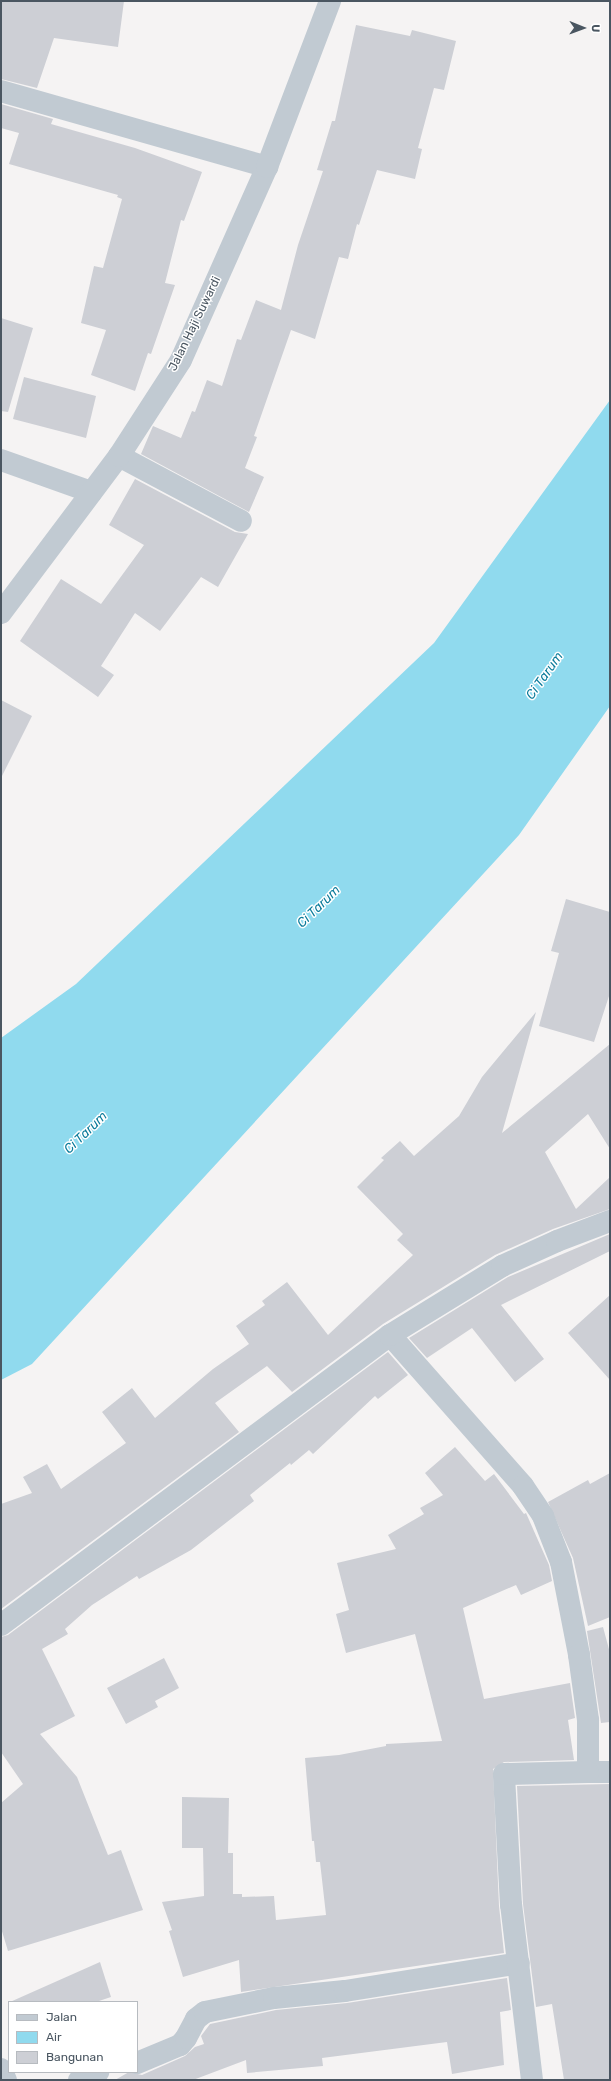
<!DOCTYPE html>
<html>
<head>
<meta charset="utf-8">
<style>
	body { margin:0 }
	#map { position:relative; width:611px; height:2081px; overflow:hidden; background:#f5f3f3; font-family:Rubik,sans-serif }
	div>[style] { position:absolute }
	.water>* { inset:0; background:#90daee }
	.building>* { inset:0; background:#cdcfd5 }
	.street>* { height:22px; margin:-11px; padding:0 11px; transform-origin:11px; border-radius:11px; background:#c1cad2 }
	span { translate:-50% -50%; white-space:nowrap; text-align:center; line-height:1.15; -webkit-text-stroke:3px #fff; paint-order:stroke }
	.street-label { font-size:12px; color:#4a5661 }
	.water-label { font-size:13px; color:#0c7c9b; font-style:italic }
	.frame { position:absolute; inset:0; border:2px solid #4a5661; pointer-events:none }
	.legend { position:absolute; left:8px; top:2001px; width:130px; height:72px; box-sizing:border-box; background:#fff; border:1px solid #b7bbc0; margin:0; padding:5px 7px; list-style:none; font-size:12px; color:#4a5661 }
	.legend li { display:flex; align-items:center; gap:8px; height:20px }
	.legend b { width:20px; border:1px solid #b7bbc0 }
	.north { position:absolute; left:563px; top:8px; width:40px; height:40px; -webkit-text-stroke:3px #fff; paint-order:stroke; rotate:91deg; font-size:11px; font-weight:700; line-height:16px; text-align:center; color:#4a5661 }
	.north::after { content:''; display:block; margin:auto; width:14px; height:18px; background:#4a5661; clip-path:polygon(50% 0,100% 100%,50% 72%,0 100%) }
</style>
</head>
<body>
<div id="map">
	<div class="water">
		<i style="clip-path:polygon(610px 400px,610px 706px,519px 835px,32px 1364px,1px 1380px,1px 1038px,76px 984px,434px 643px)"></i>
	</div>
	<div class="building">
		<i style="clip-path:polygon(1px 1px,124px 1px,118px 47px,54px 38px,37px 88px,1px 79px)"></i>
		<i style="clip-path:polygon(356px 25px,410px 36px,412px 30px,456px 41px,444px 90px,434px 88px,418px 148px,422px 149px,415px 179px,377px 170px,359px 225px,357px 224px,348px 259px,339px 257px,315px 339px,291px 330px,254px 436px,257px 437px,245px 468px,264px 477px,249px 512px,141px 454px,153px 426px,181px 438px,192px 411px,195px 412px,207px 380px,222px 386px,237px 339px,241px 340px,256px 300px,281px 310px,298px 245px,323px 171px,317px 170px,332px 121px,335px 121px)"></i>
		<i style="clip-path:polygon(1px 104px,53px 119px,51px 124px,135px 148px,202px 172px,184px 221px,181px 220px,165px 283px,175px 285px,151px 354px,148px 353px,135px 391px,91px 375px,106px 330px,81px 323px,94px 266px,103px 268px,122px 199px,117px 197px,118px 195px,9px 164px,19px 133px,1px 128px)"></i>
		<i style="clip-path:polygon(1px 318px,33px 328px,8px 412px,1px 411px)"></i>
		<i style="clip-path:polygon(24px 377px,96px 396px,86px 438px,13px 419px)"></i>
		<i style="clip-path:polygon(135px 479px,235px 532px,248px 534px,218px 587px,201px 577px,160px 631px,135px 613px,101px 666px,114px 675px,98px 697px,20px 641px,61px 579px,101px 604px,144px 545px,109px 525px)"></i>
		<i style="clip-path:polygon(1px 700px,32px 716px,1px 778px)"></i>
		<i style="clip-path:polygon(566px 899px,610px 912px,610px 993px,594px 1042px,539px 1026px,559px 953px,551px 951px)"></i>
		<i style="clip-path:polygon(536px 1012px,502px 1133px,610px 1044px,610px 1149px,588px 1114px,545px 1152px,576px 1209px,610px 1177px,610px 1209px,553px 1229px,495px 1255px,383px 1324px,292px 1392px,267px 1366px,215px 1403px,239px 1432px,1px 1609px,1px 1504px,32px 1493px,23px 1477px,47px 1464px,61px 1489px,126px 1443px,102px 1412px,132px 1388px,155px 1418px,213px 1369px,249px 1344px,236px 1326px,265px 1305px,262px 1301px,287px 1282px,328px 1335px,413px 1255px,397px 1240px,403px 1234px,357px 1187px,384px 1160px,381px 1158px,400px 1141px,414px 1156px,459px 1116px,482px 1077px)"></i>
		<i style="clip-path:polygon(610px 1234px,610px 1251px,501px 1305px,544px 1359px,515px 1382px,472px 1328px,427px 1358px,409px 1338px,508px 1277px)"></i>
		<i style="clip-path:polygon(610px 1295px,610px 1380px,568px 1333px)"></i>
		<i style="clip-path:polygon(388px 1352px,408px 1375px,378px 1399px,375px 1396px,313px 1454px,309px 1450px,291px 1465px,290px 1463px,250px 1495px,254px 1501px,191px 1550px,139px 1579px,137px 1576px,92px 1605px,65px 1629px,68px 1634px,42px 1649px,75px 1716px,40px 1734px,77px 1777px,108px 1855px,121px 1850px,143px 1910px,8px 1951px,1px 1928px,1px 1803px,23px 1784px,1px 1752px,1px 1637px,8px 1635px)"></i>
		<i style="clip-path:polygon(455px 1447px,485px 1481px,494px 1474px,524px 1514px,526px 1513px,549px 1565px,552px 1581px,521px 1595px,516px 1585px,463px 1608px,484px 1699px,570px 1683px,575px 1718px,568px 1720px,574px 1760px,504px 1762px,493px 1769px,499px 1906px,504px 1953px,241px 1992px,239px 1960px,183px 1977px,169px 1931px,172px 1930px,162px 1902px,204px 1896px,203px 1848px,182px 1848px,182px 1797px,229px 1798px,228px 1853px,233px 1853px,233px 1894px,242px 1894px,242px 1897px,274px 1896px,276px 1920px,326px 1915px,320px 1862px,316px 1862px,314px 1841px,312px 1841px,305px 1758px,339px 1755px,386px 1746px,386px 1744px,442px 1741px,415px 1634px,346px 1653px,336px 1614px,349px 1610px,337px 1563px,396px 1549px,388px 1535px,424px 1514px,420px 1508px,443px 1495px,425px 1473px)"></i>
		<i style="clip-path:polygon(610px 1473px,610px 1617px,588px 1626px,573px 1558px,548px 1502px,588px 1480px,590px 1484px)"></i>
		<i style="clip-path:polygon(603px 1627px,610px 1653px,610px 1722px,601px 1723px,587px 1631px)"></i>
		<i style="clip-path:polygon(164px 1658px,179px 1688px,155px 1701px,158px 1707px,126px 1724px,107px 1688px)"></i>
		<i style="clip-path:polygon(610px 1784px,610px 2080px,564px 2080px,552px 2004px,536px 2007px,523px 1904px,517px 1786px)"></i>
		<i style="clip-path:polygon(100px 1962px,111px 1997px,96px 2002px,10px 2002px)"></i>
		<i style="clip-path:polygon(507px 1978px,511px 2010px,500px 2012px,504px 2065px,452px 2074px,447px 2042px,322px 2058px,323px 2066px,247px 2073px,246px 2060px,193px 2080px,115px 2080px,129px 2072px,142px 2075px,185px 2056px,195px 2047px,204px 2044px,201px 2036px,210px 2024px,276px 2010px,347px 2003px)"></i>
	</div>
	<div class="street">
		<i style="left:1px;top:91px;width:277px;rotate:15.9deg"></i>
		<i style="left:119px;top:456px;width:138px;rotate:28deg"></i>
		<i style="left:1px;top:460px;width:96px;rotate:19.6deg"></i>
		<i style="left:1px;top:613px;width:196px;rotate:-53.1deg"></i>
		<i style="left:119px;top:456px;width:114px;rotate:-57.1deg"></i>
		<i style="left:181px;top:360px;width:211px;rotate:-66deg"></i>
		<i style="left:267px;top:167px;width:178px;rotate:-69.2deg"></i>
		<i style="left:390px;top:1335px;width:201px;rotate:48.6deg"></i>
		<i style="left:523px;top:1486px;width:36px;rotate:56deg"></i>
		<i style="left:543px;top:1516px;width:49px;rotate:68.6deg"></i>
		<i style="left:561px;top:1562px;width:95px;rotate:79deg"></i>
		<i style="left:579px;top:1655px;width:66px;rotate:82.1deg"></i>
		<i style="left:588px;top:1720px;width:52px;rotate:90deg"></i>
		<i style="left:588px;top:1772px;width:22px"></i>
		<i style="left:1px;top:1625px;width:485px;rotate:-36.7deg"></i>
		<i style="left:390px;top:1335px;width:132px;rotate:-31.6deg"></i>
		<i style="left:502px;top:1266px;width:60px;rotate:-24.4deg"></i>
		<i style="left:557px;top:1241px;width:57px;rotate:-20.7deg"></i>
		<i style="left:137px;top:2063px;width:47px;rotate:-22.7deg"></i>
		<i style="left:180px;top:2045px;width:9px;rotate:-49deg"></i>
		<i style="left:186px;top:2038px;width:21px;rotate:-62deg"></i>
		<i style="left:196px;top:2019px;width:11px;rotate:-38deg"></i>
		<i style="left:205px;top:2012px;width:70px;rotate:-11.5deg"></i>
		<i style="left:274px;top:1998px;width:71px;rotate:-5.6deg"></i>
		<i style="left:345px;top:1991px;width:176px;rotate:-9.1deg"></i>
		<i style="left:1px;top:2069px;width:12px;rotate:66deg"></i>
		<i style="left:79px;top:2080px;width:21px;rotate:-23deg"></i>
		<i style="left:532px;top:2080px;width:176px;rotate:-96.8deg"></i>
		<i style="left:511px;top:1905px;width:131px;rotate:-93.1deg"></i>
		<i style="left:504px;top:1774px;width:84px;rotate:-1.4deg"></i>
	</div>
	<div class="street-label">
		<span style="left:195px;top:324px;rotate:-64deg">Jalan Haji Suwardi</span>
	</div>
	<div class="water-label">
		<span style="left:545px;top:676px;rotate:-55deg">Ci Tarum</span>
		<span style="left:319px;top:907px;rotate:-44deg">Ci Tarum</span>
		<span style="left:86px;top:1133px;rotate:-44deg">Ci Tarum</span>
	</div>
	<div class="frame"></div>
	<ul class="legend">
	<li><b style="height:5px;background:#c1cad2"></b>Jalan</li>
	<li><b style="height:11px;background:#90daee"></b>Air</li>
	<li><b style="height:11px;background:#cdcfd5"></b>Bangunan</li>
	</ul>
	<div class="north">U</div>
</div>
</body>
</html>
